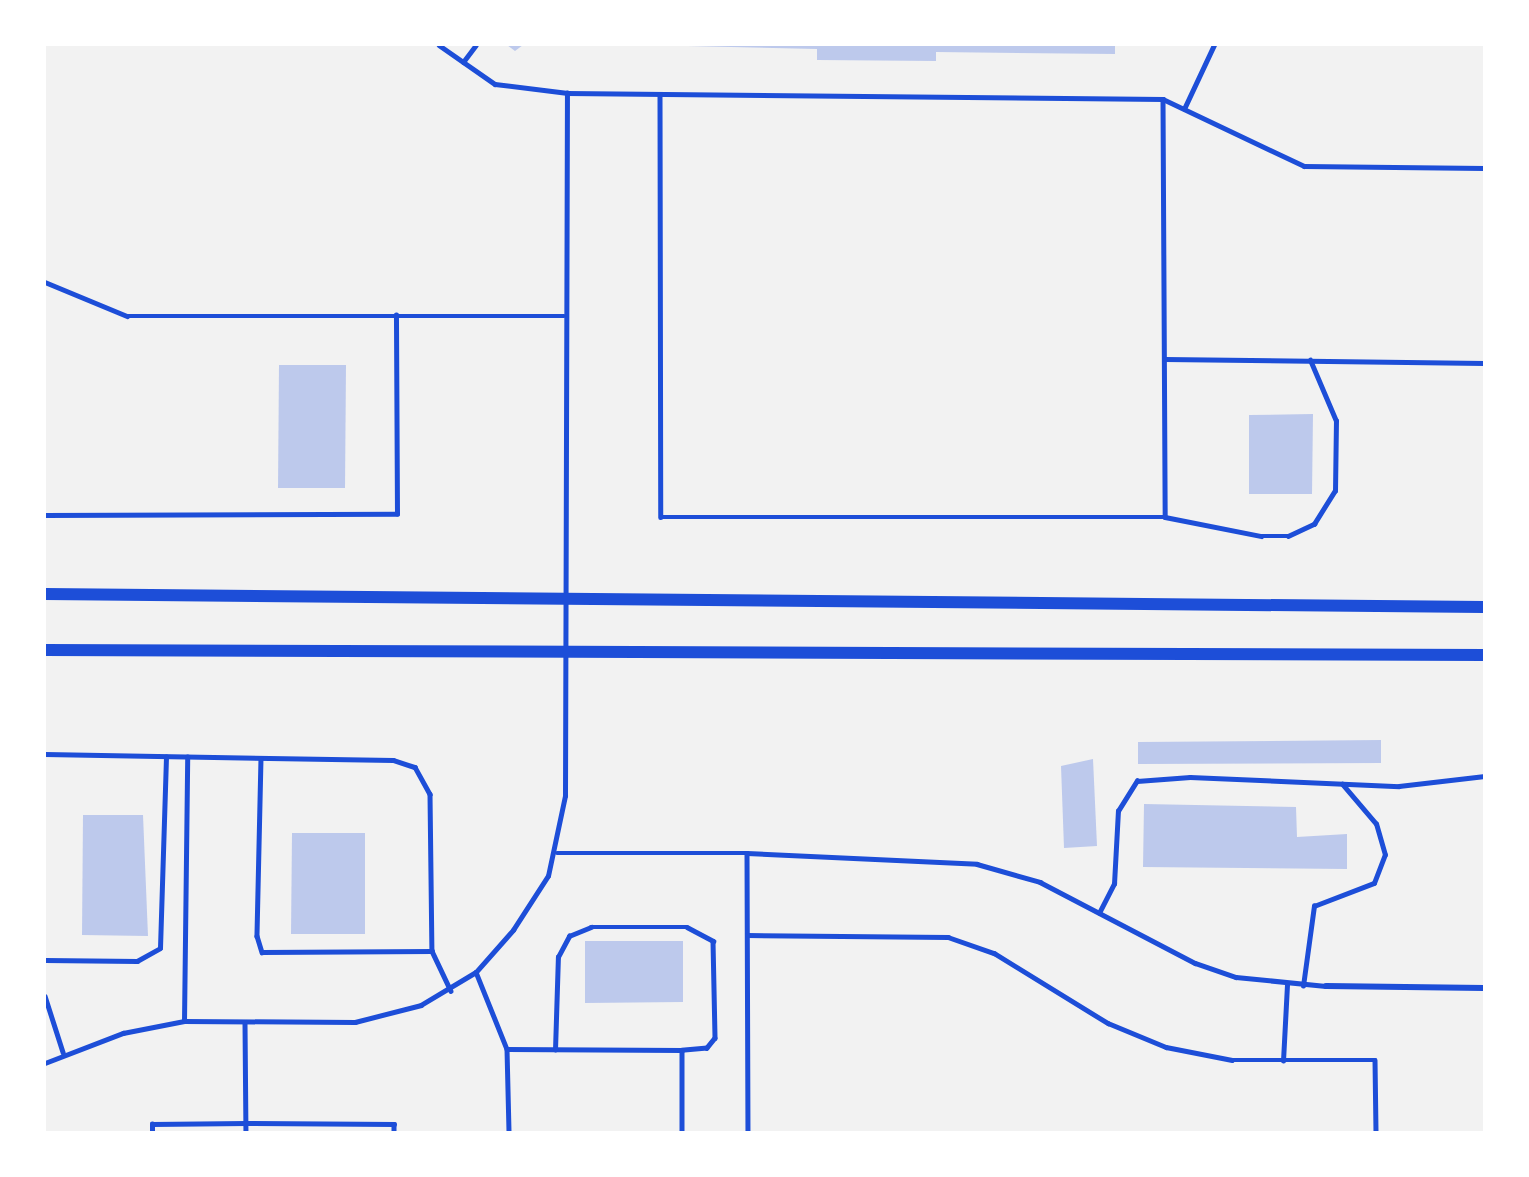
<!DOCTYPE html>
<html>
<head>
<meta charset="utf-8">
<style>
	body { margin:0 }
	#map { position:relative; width:1529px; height:1177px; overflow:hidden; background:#f2f2f2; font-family:"IBM Plex Serif",serif }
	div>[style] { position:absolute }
	.building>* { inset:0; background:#bdc9ec }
	.service>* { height:4.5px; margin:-2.25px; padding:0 2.25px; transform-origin:2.25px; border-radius:2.25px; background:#1d4ed8 }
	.pedestrian>* { height:5px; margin:-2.5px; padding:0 2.5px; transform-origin:2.5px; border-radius:2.5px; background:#1d4ed8 }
	.minor>* { height:6px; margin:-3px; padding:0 3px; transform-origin:3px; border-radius:3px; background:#1d4ed8 }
	.secondary>* { height:12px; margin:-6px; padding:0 6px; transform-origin:6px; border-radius:6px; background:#1d4ed8 }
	span { translate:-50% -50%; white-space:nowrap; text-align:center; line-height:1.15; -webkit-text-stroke:6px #fff; paint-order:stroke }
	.frame { position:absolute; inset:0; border:46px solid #fff; pointer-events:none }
</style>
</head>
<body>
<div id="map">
	<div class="building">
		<i style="clip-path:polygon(507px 45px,523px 45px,515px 51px)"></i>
		<i style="clip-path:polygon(644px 45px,1115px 45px,1115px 54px,936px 52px,936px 61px,817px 60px,817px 49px)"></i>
		<i style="clip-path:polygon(279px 365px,346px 365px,345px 488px,278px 488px)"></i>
		<i style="clip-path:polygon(1313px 414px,1312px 494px,1249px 494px,1249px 415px)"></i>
		<i style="clip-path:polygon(1381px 740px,1381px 763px,1138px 764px,1138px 742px)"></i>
		<i style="clip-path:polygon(1093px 759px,1097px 846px,1064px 848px,1061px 766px)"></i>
		<i style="clip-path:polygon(1144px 804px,1296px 807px,1297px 837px,1347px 834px,1347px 869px,1143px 867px)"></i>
		<i style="clip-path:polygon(83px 815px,143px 815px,148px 936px,82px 935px)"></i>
		<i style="clip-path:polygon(292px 833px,365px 833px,365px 934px,291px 934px)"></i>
		<i style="clip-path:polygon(585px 941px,683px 941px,683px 1002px,585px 1003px)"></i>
	</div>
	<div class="service">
		<i style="left:439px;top:45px;width:68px;rotate:34.9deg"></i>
		<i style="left:495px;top:84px;width:73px;rotate:7.1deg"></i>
		<i style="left:567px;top:93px;width:596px;rotate:0.58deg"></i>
		<i style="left:1163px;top:99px;width:156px;rotate:25.4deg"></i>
		<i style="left:1304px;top:166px;width:180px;rotate:0.6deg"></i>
		<i style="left:660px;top:94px;width:423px;rotate:89.9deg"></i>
		<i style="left:661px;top:517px;width:504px"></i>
		<i style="left:1165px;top:517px;width:98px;rotate:11.2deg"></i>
		<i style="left:1261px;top:536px;width:27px"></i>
		<i style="left:1288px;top:536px;width:29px;rotate:-25deg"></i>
		<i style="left:1314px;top:524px;width:39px;rotate:-58deg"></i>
		<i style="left:1335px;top:491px;width:70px;rotate:-89.2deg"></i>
		<i style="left:1336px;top:421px;width:66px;rotate:-113.1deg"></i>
		<i style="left:1163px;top:99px;width:418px;rotate:89.7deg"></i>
		<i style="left:1184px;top:109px;width:71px;rotate:-64.9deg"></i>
		<i style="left:45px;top:282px;width:89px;rotate:22.5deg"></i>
		<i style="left:127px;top:316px;width:437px"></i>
		<i style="left:1165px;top:359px;width:319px;rotate:0.7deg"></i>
		<i style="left:45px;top:515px;width:352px;rotate:-0.2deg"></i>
		<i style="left:397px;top:514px;width:199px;rotate:-90.3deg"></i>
		<i style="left:45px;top:754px;width:348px;rotate:1deg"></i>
		<i style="left:393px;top:760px;width:23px;rotate:18deg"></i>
		<i style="left:415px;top:767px;width:31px;rotate:61deg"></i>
		<i style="left:430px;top:794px;width:157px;rotate:89.3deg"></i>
		<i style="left:432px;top:951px;width:44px;rotate:64.6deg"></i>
		<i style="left:261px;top:758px;width:178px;rotate:91.3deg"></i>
		<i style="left:257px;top:936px;width:17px;rotate:73deg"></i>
		<i style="left:262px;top:952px;width:170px;rotate:-0.3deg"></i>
		<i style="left:557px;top:853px;width:190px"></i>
		<i style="left:747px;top:853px;width:230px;rotate:2.7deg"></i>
		<i style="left:977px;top:864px;width:66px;rotate:15.9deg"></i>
		<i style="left:1040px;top:882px;width:175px;rotate:27.6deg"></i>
		<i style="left:1195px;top:963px;width:43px;rotate:18.9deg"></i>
		<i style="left:1236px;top:977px;width:90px;rotate:5.7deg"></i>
		<i style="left:747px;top:853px;width:279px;rotate:89.8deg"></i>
		<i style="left:1099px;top:913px;width:33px;rotate:-63deg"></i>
		<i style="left:1114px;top:884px;width:73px;rotate:-86.9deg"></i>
		<i style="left:1118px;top:811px;width:36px;rotate:-58deg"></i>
		<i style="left:1137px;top:781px;width:53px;rotate:-4.3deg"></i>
		<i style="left:1190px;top:777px;width:209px;rotate:2.5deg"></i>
		<i style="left:1399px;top:786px;width:86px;rotate:-6.7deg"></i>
		<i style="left:747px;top:935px;width:201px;rotate:0.6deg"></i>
		<i style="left:948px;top:937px;width:49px;rotate:19.2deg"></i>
		<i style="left:994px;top:953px;width:134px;rotate:31.6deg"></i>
		<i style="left:1108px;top:1023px;width:63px;rotate:22.5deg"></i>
		<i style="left:1166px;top:1047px;width:67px;rotate:11.1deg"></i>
		<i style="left:1232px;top:1060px;width:143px"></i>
		<i style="left:1375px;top:1060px;width:72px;rotate:89.2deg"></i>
		<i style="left:45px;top:960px;width:92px;rotate:0.6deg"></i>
		<i style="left:137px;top:961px;width:26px;rotate:-29deg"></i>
		<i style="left:160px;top:948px;width:191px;rotate:-88.2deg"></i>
		<i style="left:476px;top:972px;width:83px;rotate:68.1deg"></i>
		<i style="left:507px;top:1049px;width:83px;rotate:88.6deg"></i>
		<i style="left:1303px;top:986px;width:81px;rotate:-82.2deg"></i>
		<i style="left:1314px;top:906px;width:64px;rotate:-21deg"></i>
		<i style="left:1374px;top:883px;width:30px;rotate:-69deg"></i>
		<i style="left:1385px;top:855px;width:32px;rotate:-106deg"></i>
		<i style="left:1376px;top:824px;width:52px;rotate:-130.4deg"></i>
		<i style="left:45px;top:996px;width:59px;rotate:72.2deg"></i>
		<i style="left:184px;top:1021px;width:264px;rotate:-89.3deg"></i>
		<i style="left:245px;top:1023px;width:109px;rotate:89.5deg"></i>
		<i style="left:507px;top:1049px;width:175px;rotate:0.3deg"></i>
		<i style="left:682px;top:1050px;width:82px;rotate:90deg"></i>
		<i style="left:555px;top:1050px;width:93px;rotate:-88.2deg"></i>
		<i style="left:558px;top:957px;width:24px;rotate:-62deg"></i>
		<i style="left:569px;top:936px;width:24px;rotate:-22deg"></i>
		<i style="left:591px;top:927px;width:96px"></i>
		<i style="left:687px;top:927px;width:30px;rotate:28deg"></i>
		<i style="left:713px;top:941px;width:97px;rotate:88.8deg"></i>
		<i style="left:715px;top:1038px;width:13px;rotate:129deg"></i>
		<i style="left:707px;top:1048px;width:25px;rotate:175deg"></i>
		<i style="left:1283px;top:1061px;width:77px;rotate:-87deg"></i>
		<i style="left:45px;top:1063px;width:84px;rotate:-21deg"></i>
		<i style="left:123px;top:1033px;width:62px;rotate:-11.1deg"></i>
		<i style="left:184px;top:1021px;width:171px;rotate:0.3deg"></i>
		<i style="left:355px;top:1022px;width:68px;rotate:-14.4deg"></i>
		<i style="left:421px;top:1005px;width:64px;rotate:-31deg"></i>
		<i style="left:476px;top:972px;width:56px;rotate:-48.6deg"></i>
		<i style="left:513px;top:930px;width:64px;rotate:-57.1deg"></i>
		<i style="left:548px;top:876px;width:82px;rotate:-78deg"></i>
		<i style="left:565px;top:796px;width:703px;rotate:-89.84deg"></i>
		<i style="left:152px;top:1132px;width:8px;rotate:-90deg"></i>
		<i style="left:152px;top:1124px;width:94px;rotate:-0.6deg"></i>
		<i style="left:246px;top:1123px;width:148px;rotate:0.4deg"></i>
		<i style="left:394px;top:1124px;width:8px;rotate:90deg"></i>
	</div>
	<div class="pedestrian">
		<i style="left:463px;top:62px;width:21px;rotate:-53deg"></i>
	</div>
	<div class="minor">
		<i style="left:1326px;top:986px;width:158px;rotate:0.7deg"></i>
	</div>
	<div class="secondary">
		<i style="left:45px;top:594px;width:1439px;rotate:0.52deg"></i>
		<i style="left:45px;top:650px;width:1439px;rotate:0.2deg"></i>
	</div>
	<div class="frame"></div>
</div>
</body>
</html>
